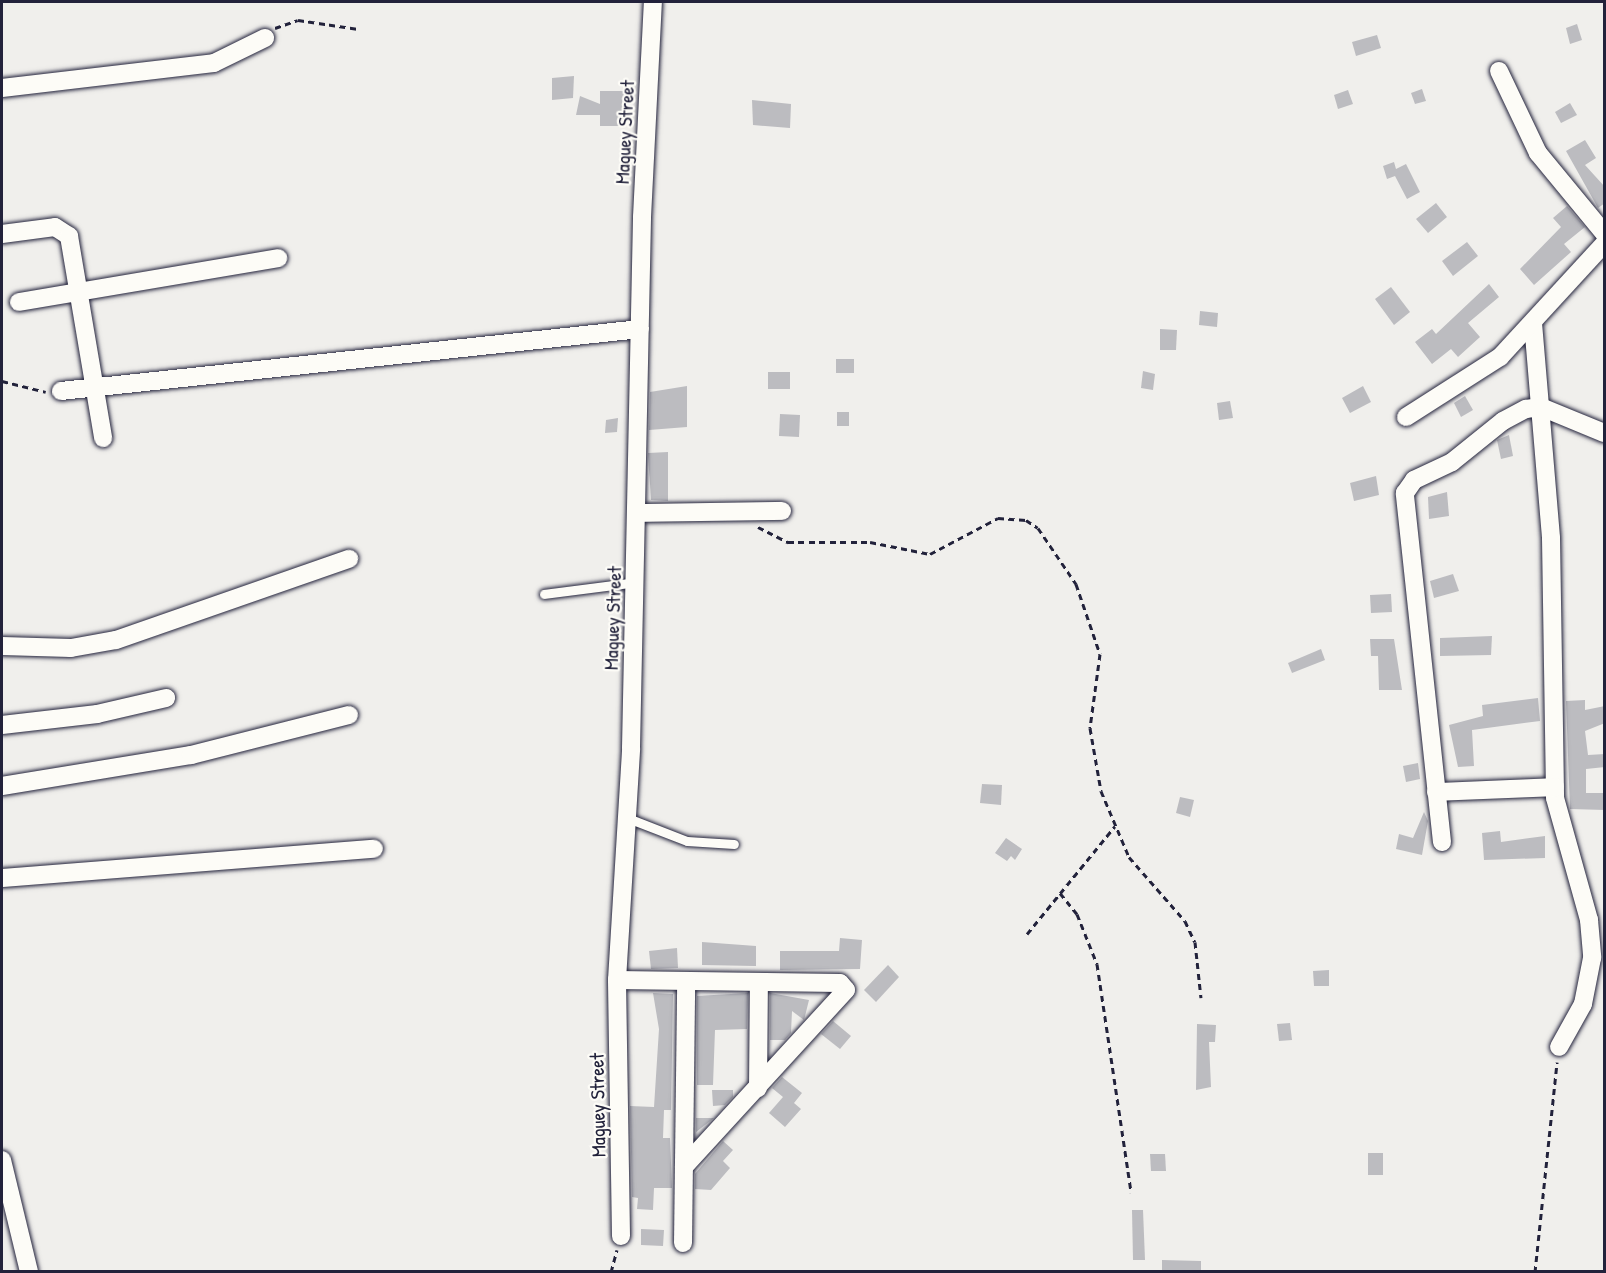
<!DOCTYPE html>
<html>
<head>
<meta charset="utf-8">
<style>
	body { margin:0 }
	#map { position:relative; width:1606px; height:1273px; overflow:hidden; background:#f0efec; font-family:"Patrick Hand",sans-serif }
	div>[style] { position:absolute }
	.building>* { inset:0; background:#bcbcc0 }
	.path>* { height:3px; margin-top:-1.5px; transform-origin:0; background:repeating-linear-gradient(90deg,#22223b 0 6px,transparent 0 10.5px) }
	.roads { filter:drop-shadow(0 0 2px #22223b) drop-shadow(0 0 2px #22223b) }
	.service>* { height:9px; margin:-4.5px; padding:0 4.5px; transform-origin:4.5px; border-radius:4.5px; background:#fdfcf7 }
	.minor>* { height:18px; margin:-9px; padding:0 9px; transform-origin:9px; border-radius:9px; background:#fdfcf7 }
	span { translate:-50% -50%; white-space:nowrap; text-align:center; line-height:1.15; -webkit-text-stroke:4.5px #fdfcf7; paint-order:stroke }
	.street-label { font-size:20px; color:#22223b }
	.frame { position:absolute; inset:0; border:3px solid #22223b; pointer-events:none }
</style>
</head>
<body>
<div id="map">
	<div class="building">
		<i style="clip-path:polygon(1577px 24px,1582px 40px,1570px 44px,1566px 28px)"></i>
		<i style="clip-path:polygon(1377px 35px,1381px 48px,1356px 56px,1352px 42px)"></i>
		<i style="clip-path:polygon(574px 76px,573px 98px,552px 100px,552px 78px)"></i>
		<i style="clip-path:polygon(1422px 89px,1426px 101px,1415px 104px,1411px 93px)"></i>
		<i style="clip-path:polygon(1348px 90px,1353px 104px,1338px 109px,1334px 95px)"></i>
		<i style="clip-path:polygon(600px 91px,624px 91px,623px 126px,600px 126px,600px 115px,576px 115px,580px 96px,600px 104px)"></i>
		<i style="clip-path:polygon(752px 100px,791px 104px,790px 128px,753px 125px)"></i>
		<i style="clip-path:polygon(1570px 103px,1577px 115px,1561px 123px,1555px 112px)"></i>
		<i style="clip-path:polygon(1585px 140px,1596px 158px,1585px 165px,1605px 187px,1605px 203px,1598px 208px,1566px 151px)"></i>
		<i style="clip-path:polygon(1394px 162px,1396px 169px,1406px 164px,1420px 192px,1407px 199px,1395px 176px,1387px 179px,1383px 166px)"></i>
		<i style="clip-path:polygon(1436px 203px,1447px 217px,1428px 233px,1416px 219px)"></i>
		<i style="clip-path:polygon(1567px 206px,1585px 227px,1564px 244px,1571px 252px,1534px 285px,1520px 269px,1561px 227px,1553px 218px)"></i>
		<i style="clip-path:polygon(1467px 242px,1478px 256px,1453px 276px,1442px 261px)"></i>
		<i style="clip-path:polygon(1489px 284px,1499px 297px,1468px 323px,1480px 337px,1458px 357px,1451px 349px,1432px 364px,1415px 342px,1432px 329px,1436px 334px)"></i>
		<i style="clip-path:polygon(1391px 287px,1410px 312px,1394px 325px,1375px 299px)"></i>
		<i style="clip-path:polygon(1200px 311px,1218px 313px,1217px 327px,1199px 325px)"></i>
		<i style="clip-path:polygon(1160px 329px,1177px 330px,1176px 350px,1160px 350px)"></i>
		<i style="clip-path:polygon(836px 359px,854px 359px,854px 373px,836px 373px)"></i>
		<i style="clip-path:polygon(1143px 371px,1155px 374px,1153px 390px,1141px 388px)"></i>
		<i style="clip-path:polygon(768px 372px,790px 372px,790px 389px,768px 389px)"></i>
		<i style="clip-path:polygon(687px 386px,687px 427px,649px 430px,650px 392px)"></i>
		<i style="clip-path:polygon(1363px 386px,1371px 402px,1350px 413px,1342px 398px)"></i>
		<i style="clip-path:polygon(1465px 396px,1473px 410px,1461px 417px,1454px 403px)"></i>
		<i style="clip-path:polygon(1230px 401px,1233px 418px,1219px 420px,1217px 403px)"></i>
		<i style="clip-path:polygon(837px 412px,849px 412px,849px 426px,837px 426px)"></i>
		<i style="clip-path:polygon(780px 414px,800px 415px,799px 437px,779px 436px)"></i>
		<i style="clip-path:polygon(618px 418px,617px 432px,605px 433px,606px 420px)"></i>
		<i style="clip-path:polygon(1509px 435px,1513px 456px,1501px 459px,1497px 440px)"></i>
		<i style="clip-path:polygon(668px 452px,668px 501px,651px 500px,648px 453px)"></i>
		<i style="clip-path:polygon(1376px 476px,1379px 495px,1354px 501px,1350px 483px)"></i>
		<i style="clip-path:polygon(1447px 492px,1449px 516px,1429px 519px,1428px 497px)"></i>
		<i style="clip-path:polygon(1453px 574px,1459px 591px,1434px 598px,1430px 581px)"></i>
		<i style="clip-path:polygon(1391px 594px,1392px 612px,1371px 613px,1370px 595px)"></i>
		<i style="clip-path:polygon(1492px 636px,1491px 655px,1440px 656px,1440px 638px)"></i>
		<i style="clip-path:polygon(1370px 639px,1394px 639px,1402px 690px,1379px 690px,1378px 656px,1371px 656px)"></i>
		<i style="clip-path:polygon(1321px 649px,1325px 660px,1292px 673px,1288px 663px)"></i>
		<i style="clip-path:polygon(1538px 698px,1540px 721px,1472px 730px,1474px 766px,1458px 767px,1449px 725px,1483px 716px,1482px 705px)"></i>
		<i style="clip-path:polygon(1585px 700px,1585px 710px,1605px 706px,1605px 723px,1585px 731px,1588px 755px,1605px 754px,1605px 767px,1586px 769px,1586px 793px,1605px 793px,1605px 810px,1570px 809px,1566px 701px)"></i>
		<i style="clip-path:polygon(1418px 763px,1420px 779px,1406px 782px,1403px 766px)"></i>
		<i style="clip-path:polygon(982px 784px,1002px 785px,1001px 805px,980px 803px)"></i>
		<i style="clip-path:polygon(1180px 797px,1194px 800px,1190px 817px,1176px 813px)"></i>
		<i style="clip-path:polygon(1424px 812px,1428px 821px,1422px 855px,1396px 849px,1399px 834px,1413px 838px)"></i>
		<i style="clip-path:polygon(1500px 831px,1501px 842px,1545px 836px,1545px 858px,1484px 860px,1482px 833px)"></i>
		<i style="clip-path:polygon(1006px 838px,1022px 849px,1015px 860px,1011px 856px,1007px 861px,995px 853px)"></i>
		<i style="clip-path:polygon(840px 938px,862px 940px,860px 969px,780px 970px,780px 951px,839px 951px)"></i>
		<i style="clip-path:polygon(702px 942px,756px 946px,756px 966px,702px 965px)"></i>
		<i style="clip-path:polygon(677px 948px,678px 968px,651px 969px,649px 951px)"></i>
		<i style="clip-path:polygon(888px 965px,899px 977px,876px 1002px,864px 990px)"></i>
		<i style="clip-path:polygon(1329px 970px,1329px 986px,1314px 986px,1313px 971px)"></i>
		<i style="clip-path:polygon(653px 993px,673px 994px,671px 1110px,664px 1110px,663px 1138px,670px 1138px,672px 1188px,654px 1188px,653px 1210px,637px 1209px,638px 1198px,632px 1197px,630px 1106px,654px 1107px,659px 1029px)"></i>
		<i style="clip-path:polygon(748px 993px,747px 1029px,715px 1030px,713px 1085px,697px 1085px,697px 996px)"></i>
		<i style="clip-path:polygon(770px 993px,809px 1000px,804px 1020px,792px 1011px,791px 1033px,785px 1040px,770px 1040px)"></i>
		<i style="clip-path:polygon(833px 1021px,851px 1036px,840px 1049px,821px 1034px)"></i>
		<i style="clip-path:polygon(1290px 1023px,1292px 1040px,1279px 1041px,1277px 1024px)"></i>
		<i style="clip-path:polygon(1197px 1024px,1216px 1025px,1215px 1042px,1209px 1042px,1211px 1087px,1196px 1090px)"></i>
		<i style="clip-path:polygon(782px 1077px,802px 1093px,794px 1103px,801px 1109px,785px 1127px,769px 1113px,783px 1097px,772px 1088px)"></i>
		<i style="clip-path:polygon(712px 1090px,733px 1090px,733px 1097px,725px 1105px,713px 1106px)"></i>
		<i style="clip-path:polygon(696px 1118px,714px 1118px,696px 1132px)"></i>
		<i style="clip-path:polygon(723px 1141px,733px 1150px,723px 1161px,730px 1168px,711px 1190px,695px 1189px,695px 1174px)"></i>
		<i style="clip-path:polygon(1368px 1153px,1383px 1153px,1383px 1175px,1368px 1175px)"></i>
		<i style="clip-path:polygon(1150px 1154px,1165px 1154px,1166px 1171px,1151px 1171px)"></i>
		<i style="clip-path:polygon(1132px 1210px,1143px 1210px,1145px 1260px,1133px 1260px)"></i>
		<i style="clip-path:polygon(641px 1229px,664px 1230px,663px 1246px,641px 1245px)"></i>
		<i style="clip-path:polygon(1162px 1260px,1201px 1261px,1201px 1272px,1162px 1272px)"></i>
	</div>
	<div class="path">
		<i style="left:275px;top:28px;width:24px;rotate:-19deg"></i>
		<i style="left:298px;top:20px;width:61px;rotate:8.5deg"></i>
		<i style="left:2px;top:381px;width:45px;rotate:14deg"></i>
		<i style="left:758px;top:527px;width:34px;rotate:27deg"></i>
		<i style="left:788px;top:542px;width:82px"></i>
		<i style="left:870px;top:542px;width:61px;rotate:11.3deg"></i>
		<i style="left:930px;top:554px;width:77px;rotate:-27.9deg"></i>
		<i style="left:998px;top:518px;width:28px;rotate:4deg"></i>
		<i style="left:1026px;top:520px;width:14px;rotate:34deg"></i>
		<i style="left:1038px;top:528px;width:68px;rotate:55.8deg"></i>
		<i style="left:1076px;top:584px;width:74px;rotate:71.1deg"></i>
		<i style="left:1100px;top:654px;width:75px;rotate:97.7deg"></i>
		<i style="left:1090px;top:728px;width:64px;rotate:80.1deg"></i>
		<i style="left:1101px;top:791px;width:72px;rotate:67deg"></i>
		<i style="left:1129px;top:857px;width:85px;rotate:48.8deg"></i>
		<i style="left:1185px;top:921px;width:23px;rotate:65deg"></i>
		<i style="left:1195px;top:942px;width:56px;rotate:83.9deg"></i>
		<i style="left:1060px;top:893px;width:27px;rotate:51deg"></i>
		<i style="left:1077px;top:914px;width:54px;rotate:68.2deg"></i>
		<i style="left:1097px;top:964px;width:231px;rotate:81.5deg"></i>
		<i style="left:1027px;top:934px;width:139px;rotate:-50.8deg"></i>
		<i style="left:611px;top:1272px;width:23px;rotate:-75deg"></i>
		<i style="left:1535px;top:1272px;width:211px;rotate:-84deg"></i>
	</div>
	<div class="roads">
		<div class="service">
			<i style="left:544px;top:594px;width:93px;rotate:-7.4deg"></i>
			<i style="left:625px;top:817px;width:66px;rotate:21.2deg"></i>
			<i style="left:687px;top:841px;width:47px;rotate:3.7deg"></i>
		</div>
		<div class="minor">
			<i style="left:1499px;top:71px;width:91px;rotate:64.6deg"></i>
			<i style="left:1538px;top:153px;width:104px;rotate:50.5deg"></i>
			<i style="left:2px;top:88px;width:213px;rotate:-6.7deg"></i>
			<i style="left:214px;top:63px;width:57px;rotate:-26.1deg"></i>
			<i style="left:2px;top:234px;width:53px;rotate:-7.5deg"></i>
			<i style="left:55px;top:227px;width:17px;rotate:33deg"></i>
			<i style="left:69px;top:236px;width:205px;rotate:80.4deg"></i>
			<i style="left:19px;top:302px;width:263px;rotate:-9.6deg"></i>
			<i style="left:1533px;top:323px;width:216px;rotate:85.2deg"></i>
			<i style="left:1551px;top:538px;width:260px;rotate:89.1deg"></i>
			<i style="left:1555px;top:798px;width:127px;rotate:74.4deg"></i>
			<i style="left:1589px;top:920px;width:38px;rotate:85deg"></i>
			<i style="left:1592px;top:958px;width:47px;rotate:101.1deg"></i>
			<i style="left:1583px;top:1004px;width:49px;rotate:119.2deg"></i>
			<i style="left:61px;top:391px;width:582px;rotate:-6.11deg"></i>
			<i style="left:1406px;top:417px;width:112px;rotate:-32.6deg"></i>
			<i style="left:1500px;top:357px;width:154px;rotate:-47.4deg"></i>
			<i style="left:638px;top:513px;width:144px;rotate:-0.8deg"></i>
			<i style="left:2px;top:646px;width:69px;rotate:1.7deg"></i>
			<i style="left:71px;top:648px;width:46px;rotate:-10.1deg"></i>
			<i style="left:116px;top:640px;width:247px;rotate:-19.2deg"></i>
			<i style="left:2px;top:725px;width:96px;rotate:-6.6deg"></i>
			<i style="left:97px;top:714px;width:71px;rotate:-13.1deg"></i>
			<i style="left:2px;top:786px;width:192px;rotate:-9.3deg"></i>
			<i style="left:191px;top:755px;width:163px;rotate:-14.2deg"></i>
			<i style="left:1436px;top:792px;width:119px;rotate:-2.4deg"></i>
			<i style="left:1442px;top:842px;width:351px;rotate:-96.1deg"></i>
			<i style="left:1405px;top:493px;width:16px;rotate:-55deg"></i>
			<i style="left:1414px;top:480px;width:42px;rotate:-25.3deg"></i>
			<i style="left:1452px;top:462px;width:65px;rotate:-38.8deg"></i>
			<i style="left:1503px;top:421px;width:26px;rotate:-28deg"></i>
			<i style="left:1526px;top:409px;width:15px;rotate:-8deg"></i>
			<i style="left:1541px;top:407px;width:68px;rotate:22.4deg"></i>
			<i style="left:2px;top:878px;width:373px;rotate:-4.5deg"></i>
			<i style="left:617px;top:980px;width:223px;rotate:0.8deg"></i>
			<i style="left:840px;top:983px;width:9px;rotate:49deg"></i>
			<i style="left:846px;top:990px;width:240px;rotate:132.5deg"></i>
			<i style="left:758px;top:1088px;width:106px;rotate:-89.5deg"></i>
			<i style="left:2px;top:1160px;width:115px;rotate:76.4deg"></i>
			<i style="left:621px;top:1236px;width:256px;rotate:-90.9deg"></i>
			<i style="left:617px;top:980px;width:232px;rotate:-86.5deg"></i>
			<i style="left:631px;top:748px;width:531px;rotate:-88.81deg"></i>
			<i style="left:642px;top:217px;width:215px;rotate:-87.1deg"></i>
			<i style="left:683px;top:1243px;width:262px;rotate:-89.3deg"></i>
		</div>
	</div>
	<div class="street-label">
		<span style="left:624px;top:132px;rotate:-87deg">Maguey Street</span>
		<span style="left:612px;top:618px;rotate:-88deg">Maguey Street</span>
		<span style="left:597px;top:1105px;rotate:-91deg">Maguey Street</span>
	</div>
	<div class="frame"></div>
</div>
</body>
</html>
